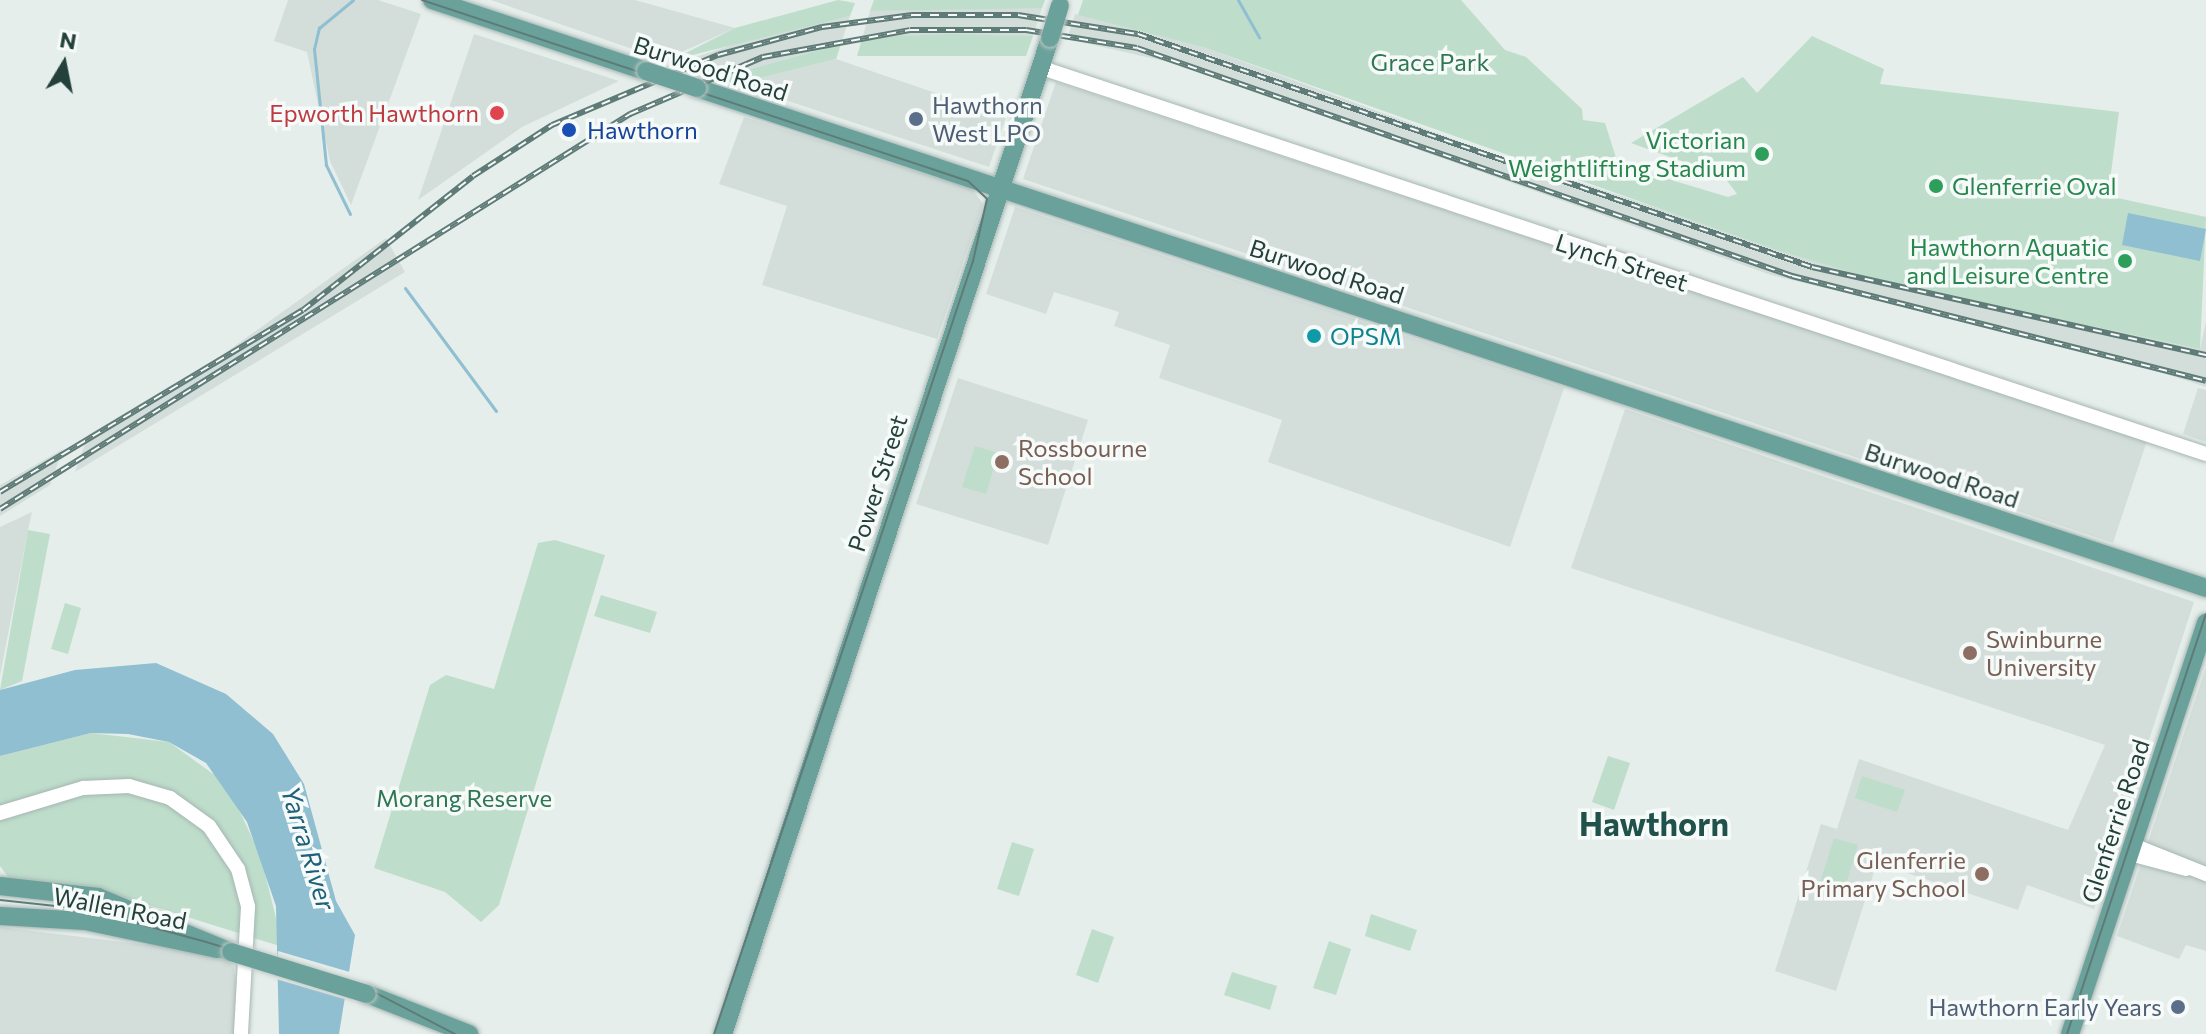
<!DOCTYPE html>
<html>
<head>
<meta charset="utf-8">
<style>
	body { margin:0 }
	#map { position:relative; width:2206px; height:1034px; overflow:hidden; background:#e5eeeb; font-family:Commissioner,sans-serif }
	div>[style] { position:absolute }
	.built>* { inset:0; background:#d3deda }
	.green>* { inset:0; background:#bedecb }
	.water>* { inset:0; background:#8fbfd1 }
	.pier>* { inset:0; background:#e5eeeb }
	.stream>* { height:3px; margin:-1.5px; padding:0 1.5px; transform-origin:1.5px; border-radius:1.5px; background:#8fbfd1 }
	.roads { filter:drop-shadow(0 0 2px #a7b6b3) drop-shadow(0 0 2px #a7b6b3) }
	.minor>* { height:14px; margin:-7px; padding:0 7px; transform-origin:7px; border-radius:7px; background:#fff }
	.major>* { height:18px; margin:-9px; padding:0 9px; transform-origin:9px; border-radius:9px; background:#6aa29b }
	.tram>* { height:2px; margin:-1px; padding:0 1px; transform-origin:1px; border-radius:1px; background:#5f7b77 }
	.rail>* { height:6px; margin-top:-3px; transform-origin:0; background:repeating-linear-gradient(90deg,#f6faf8 0 9px,#5f7b77 0 18px); box-sizing:border-box; border-block:2px solid #5f7b77 }
	.bridges { filter:drop-shadow(0 0 2px #c2cac8) drop-shadow(0 0 2px #c2cac8) }
	.major-bridge>* { height:18px; margin:-9px; padding:0 9px; transform-origin:9px; border-radius:9px; background:#6aa29b }
	.dots>* { width:22px; height:22px; translate:-50% -50%; box-sizing:border-box; border:4px solid #f6faf8; border-radius:50% }
	span { translate:-50% -50%; white-space:nowrap; text-align:center; line-height:1.15; -webkit-text-stroke:7px #f6faf8; paint-order:stroke }
	.park-label { font-size:24px; color:#2f7653 }
	.street-label { font-size:24px; color:#24403b }
	.service-label { font-size:24px; color:#4e5e75 }
	.left { translate:0 -50%; text-align:left }
	.right { translate:-100% -50%; text-align:right }
	.health-label { font-size:24px; color:#be3a42 }
	.transit-label { font-size:24px; color:#164399 }
	.leisure-label { font-size:24px; color:#27864d }
	.culture-label { font-size:24px; color:#0d838f }
	.education-label { font-size:24px; color:#785e54 }
	.water-label { font-size:26px; color:#1f617b; font-style:italic }
	.district-label { font-size:32px; color:#20524b; font-weight:700 }
	.north { position:absolute; left:24px; top:24px; width:80px; height:80px; -webkit-text-stroke:6px #f6faf8; paint-order:stroke; rotate:10deg; font-size:22px; font-weight:700; line-height:32px; text-align:center; color:#24403b }
	.north::after { content:''; display:block; margin:auto; width:28px; height:36px; background:#24403b; clip-path:polygon(50% 0,100% 100%,50% 72%,0 100%) }
</style>
</head>
<body>
<div id="map">
	<div class="built">
		<i style="clip-path:polygon(288px 0,378px 0,421px 14px,351px 205px,330px 161px,307px 52px,274px 41px)"></i>
		<i style="clip-path:polygon(491px 0,635px 0,735px 28px,664px 60px)"></i>
		<i style="clip-path:polygon(944px 7px,994px 7px,1042px 8px,1033px 36px,862px 39px,870px 11px)"></i>
		<i style="clip-path:polygon(1075px 14px,1206px 48px,1496px 155px,1884px 282px,2200px 349px,2206px 321px,2206px 387px,2107px 355px,1771px 275px,1177px 64px,1067px 39px)"></i>
		<i style="clip-path:polygon(850px 16px,841px 44px,718px 78px,678px 63px,771px 32px)"></i>
		<i style="clip-path:polygon(474px 34px,619px 81px,522px 127px,418px 200px)"></i>
		<i style="clip-path:polygon(836px 59px,1006px 117px,989px 167px,736px 84px)"></i>
		<i style="clip-path:polygon(1056px 82px,2147px 441px,2113px 543px,1023px 179px)"></i>
		<i style="clip-path:polygon(744px 117px,972px 189px,983px 204px,937px 339px,762px 285px,787px 206px,719px 184px)"></i>
		<i style="clip-path:polygon(1015px 207px,1564px 388px,1510px 547px,1268px 462px,1282px 420px,1159px 378px,1170px 345px,1114px 326px,1119px 312px,1054px 292px,1046px 314px,986px 294px)"></i>
		<i style="clip-path:polygon(386px 238px,405px 272px,75px 472px,88px 435px,222px 355px)"></i>
		<i style="clip-path:polygon(958px 378px,1088px 420px,1048px 545px,916px 504px)"></i>
		<i style="clip-path:polygon(2198px 388px,2206px 390px,2206px 442px,2183px 434px)"></i>
		<i style="clip-path:polygon(1625px 409px,2194px 602px,2094px 909px,2027px 885px,2018px 910px,1877px 863px,1836px 991px,1775px 971px,1821px 824px,1837px 829px,1859px 759px,2068px 830px,2105px 745px,1571px 568px)"></i>
		<i style="clip-path:polygon(63px 449px,50px 485px,0 516px,0 485px)"></i>
		<i style="clip-path:polygon(32px 512px,28px 530px,0 676px,0 527px)"></i>
		<i style="clip-path:polygon(2206px 667px,2206px 951px,2186px 945px,2179px 959px,2117px 936px)"></i>
		<i style="clip-path:polygon(0 927px,147px 945px,150px 933px,231px 952px,245px 1034px,0 1034px)"></i>
	</div>
	<div class="green">
		<i style="clip-path:polygon(838px 0,855px 3px,850px 16px,672px 60px,735px 28px)"></i>
		<i style="clip-path:polygon(874px 0,1045px 0,1042px 8px,870px 11px)"></i>
		<i style="clip-path:polygon(1083px 0,1461px 0,1505px 50px,1526px 57px,1582px 109px,1583px 120px,1605px 123px,1618px 164px,1728px 197px,1737px 194px,1722px 174px,1712px 181px,1685px 170px,1687px 163px,1631px 143px,1743px 77px,1757px 93px,1812px 36px,1884px 69px,1880px 84px,2119px 112px,2108px 196px,2206px 217px,2200px 349px,1884px 282px,1774px 249px,1206px 48px,1078px 15px)"></i>
		<i style="clip-path:polygon(894px 36px,952px 34px,1033px 36px,1026px 56px,857px 56px,862px 39px)"></i>
		<i style="clip-path:polygon(841px 44px,836px 59px,736px 84px,718px 78px)"></i>
		<i style="clip-path:polygon(975px 446px,998px 453px,986px 494px,962px 487px)"></i>
		<i style="clip-path:polygon(28px 530px,50px 534px,22px 681px,0 690px)"></i>
		<i style="clip-path:polygon(555px 540px,605px 555px,499px 905px,481px 922px,445px 892px,374px 868px,430px 685px,446px 675px,494px 689px,538px 543px)"></i>
		<i style="clip-path:polygon(601px 595px,657px 612px,650px 633px,594px 616px)"></i>
		<i style="clip-path:polygon(65px 603px,81px 608px,68px 654px,51px 649px)"></i>
		<i style="clip-path:polygon(91px 733px,169px 742px,227px 784px,261px 857px,283px 947px,88px 886px,9px 878px,0 866px,0 756px)"></i>
		<i style="clip-path:polygon(1608px 756px,1630px 763px,1614px 810px,1592px 802px)"></i>
		<i style="clip-path:polygon(1862px 776px,1905px 790px,1897px 812px,1855px 798px)"></i>
		<i style="clip-path:polygon(1834px 838px,1858px 845px,1843px 894px,1819px 886px)"></i>
		<i style="clip-path:polygon(1012px 842px,1034px 849px,1019px 896px,997px 889px)"></i>
		<i style="clip-path:polygon(1371px 914px,1417px 930px,1410px 951px,1365px 936px)"></i>
		<i style="clip-path:polygon(1092px 929px,1114px 937px,1098px 983px,1076px 975px)"></i>
		<i style="clip-path:polygon(1329px 941px,1351px 949px,1336px 995px,1313px 988px)"></i>
		<i style="clip-path:polygon(1232px 972px,1277px 986px,1270px 1010px,1224px 995px)"></i>
	</div>
	<div class="water">
		<i style="clip-path:polygon(2128px 213px,2206px 229px,2200px 261px,2122px 245px)"></i>
		<i style="clip-path:polygon(156px 663px,226px 694px,273px 734px,304px 784px,336px 901px,355px 935px,339px 1034px,279px 1034px,276px 906px,247px 822px,206px 763px,169px 742px,128px 734px,91px 733px,0 756px,0 690px,75px 670px)"></i>
	</div>
	<div class="pier">
		<i style="clip-path:polygon(278px 951px,353px 973px,348px 1000px,276px 979px)"></i>
	</div>
	<div class="stream">
		<i style="left:1238px;top:0;width:43px;rotate:60.4deg"></i>
		<i style="left:350px;top:214px;width:55px;rotate:-116.1deg"></i>
		<i style="left:326px;top:165px;width:117px;rotate:-95.9deg"></i>
		<i style="left:314px;top:49px;width:22px;rotate:-77deg"></i>
		<i style="left:319px;top:28px;width:44px;rotate:-39.5deg"></i>
		<i style="left:405px;top:288px;width:153px;rotate:53.5deg"></i>
	</div>
	<div class="roads">
		<div class="minor">
			<i style="left:1039px;top:67px;width:1229px;rotate:18.35deg"></i>
			<i style="left:0;top:813px;width:87px;rotate:-16.8deg"></i>
			<i style="left:83px;top:788px;width:46px;rotate:-2.5deg"></i>
			<i style="left:129px;top:786px;width:43px;rotate:16.3deg"></i>
			<i style="left:170px;top:798px;width:48px;rotate:35.7deg"></i>
			<i style="left:209px;top:826px;width:52px;rotate:56deg"></i>
			<i style="left:238px;top:869px;width:39px;rotate:75deg"></i>
			<i style="left:248px;top:907px;width:127px;rotate:93.2deg"></i>
			<i style="left:2133px;top:845px;width:79px;rotate:21.7deg"></i>
			<i style="left:2130px;top:854px;width:58px;rotate:15deg"></i>
		</div>
		<div class="major">
			<i style="left:432px;top:0;width:225px;rotate:18.4deg"></i>
			<i style="left:697px;top:88px;width:1590px;rotate:18.33deg"></i>
			<i style="left:0;top:886px;width:99px;rotate:6.4deg"></i>
			<i style="left:98px;top:897px;width:144px;rotate:22.5deg"></i>
			<i style="left:0;top:916px;width:85px;rotate:3.4deg"></i>
			<i style="left:85px;top:921px;width:135px;rotate:12deg"></i>
			<i style="left:367px;top:994px;width:110px;rotate:21.4deg"></i>
			<i style="left:723px;top:1034px;width:1048px;rotate:-71.82deg"></i>
			<i style="left:2070px;top:1034px;width:433px;rotate:-71.7deg"></i>
		</div>
	</div>
	<div class="tram">
		<i style="left:422px;top:0;width:575px;rotate:18.34deg"></i>
		<i style="left:968px;top:181px;width:26px;rotate:43deg"></i>
		<i style="left:987px;top:199px;width:64px;rotate:102.7deg"></i>
		<i style="left:973px;top:261px;width:815px;rotate:108.52deg"></i>
		<i style="left:0;top:900px;width:84px;rotate:6.1deg"></i>
		<i style="left:84px;top:909px;width:123px;rotate:15.1deg"></i>
		<i style="left:203px;top:941px;width:183px;rotate:16.8deg"></i>
		<i style="left:378px;top:994px;width:87px;rotate:27.5deg"></i>
		<i style="left:2067px;top:1034px;width:442px;rotate:-71.7deg"></i>
	</div>
	<div class="rail">
		<i style="left:0;top:492px;width:353px;rotate:-31deg"></i>
		<i style="left:303px;top:310px;width:216px;rotate:-38.2deg"></i>
		<i style="left:473px;top:176px;width:94px;rotate:-32.8deg"></i>
		<i style="left:552px;top:125px;width:180px;rotate:-22.9deg"></i>
		<i style="left:718px;top:55px;width:108px;rotate:-15.1deg"></i>
		<i style="left:822px;top:27px;width:91px;rotate:-7.6deg"></i>
		<i style="left:912px;top:15px;width:106px"></i>
		<i style="left:1018px;top:15px;width:121px;rotate:9deg"></i>
		<i style="left:1138px;top:34px;width:713px;rotate:19.07deg"></i>
		<i style="left:1812px;top:267px;width:404px;rotate:12.6deg"></i>
		<i style="left:0;top:509px;width:744px;rotate:-32.09deg"></i>
		<i style="left:630px;top:114px;width:145px;rotate:-23.2deg"></i>
		<i style="left:763px;top:57px;width:149px;rotate:-10.4deg"></i>
		<i style="left:910px;top:30px;width:116px"></i>
		<i style="left:1026px;top:30px;width:112px;rotate:9.2deg"></i>
		<i style="left:1137px;top:48px;width:694px;rotate:19.19deg"></i>
		<i style="left:1792px;top:276px;width:427px;rotate:14.2deg"></i>
	</div>
	<div class="bridges">
		<div class="major-bridge">
			<i style="left:1050px;top:38px;width:34px;rotate:-73deg"></i>
			<i style="left:646px;top:71px;width:54px;rotate:18.4deg"></i>
			<i style="left:231px;top:952px;width:142px;rotate:17.2deg"></i>
		</div>
	</div>
	<div class="dots">
		<i style="left:497px;top:113px;background:#e0444e"></i>
		<i style="left:916px;top:119px;background:#5c6f8a"></i>
		<i style="left:569px;top:130px;background:#1a4fb4"></i>
		<i style="left:1762px;top:154px;background:#2e9e5b"></i>
		<i style="left:1936px;top:186px;background:#2e9e5b"></i>
		<i style="left:2125px;top:261px;background:#2e9e5b"></i>
		<i style="left:1314px;top:336px;background:#0f9aa8"></i>
		<i style="left:1002px;top:462px;background:#8d6e63"></i>
		<i style="left:1970px;top:653px;background:#8d6e63"></i>
		<i style="left:1982px;top:874px;background:#8d6e63"></i>
		<i style="left:2178px;top:1007px;background:#5c6f8a"></i>
	</div>
	<div class="park-label">
		<span style="left:1430px;top:62px">Grace Park</span>
		<span style="left:464px;top:798px">Morang Reserve</span>
	</div>
	<div class="street-label">
		<span style="left:711px;top:68px;rotate:18deg">Burwood Road</span>
		<span style="left:1622px;top:262px;rotate:18deg">Lynch Street</span>
		<span style="left:1327px;top:271px;rotate:18deg">Burwood Road</span>
		<span style="left:1942px;top:475px;rotate:18deg">Burwood Road</span>
		<span style="left:877px;top:483px;rotate:-72deg">Power Street</span>
		<span style="left:2115px;top:821px;rotate:-72deg">Glenferrie Road</span>
		<span style="left:120px;top:908px;rotate:11deg">Wallen Road</span>
	</div>
	<div class="service-label">
		<span class="left" style="left:932px;top:119px">Hawthorn<br>West LPO</span>
		<span class="right" style="left:2162px;top:1007px">Hawthorn Early Years</span>
	</div>
	<div class="health-label">
		<span class="right" style="left:479px;top:113px">Epworth Hawthorn</span>
	</div>
	<div class="transit-label">
		<span class="left" style="left:587px;top:130px">Hawthorn</span>
	</div>
	<div class="leisure-label">
		<span class="right" style="left:1746px;top:154px">Victorian<br>Weightlifting Stadium</span>
		<span class="left" style="left:1952px;top:186px">Glenferrie Oval</span>
		<span class="right" style="left:2109px;top:261px">Hawthorn Aquatic<br>and Leisure Centre</span>
	</div>
	<div class="culture-label">
		<span class="left" style="left:1330px;top:336px">OPSM</span>
	</div>
	<div class="education-label">
		<span class="left" style="left:1018px;top:462px">Rossbourne<br>School</span>
		<span class="left" style="left:1986px;top:653px">Swinburne<br>University</span>
		<span class="right" style="left:1966px;top:874px">Glenferrie<br>Primary School</span>
	</div>
	<div class="water-label">
		<span style="left:309px;top:848px;rotate:73deg">Yarra River</span>
	</div>
	<div class="district-label">
		<span style="left:1654px;top:823px">Hawthorn</span>
	</div>
	<div class="north">N</div>
</div>
</body>
</html>
